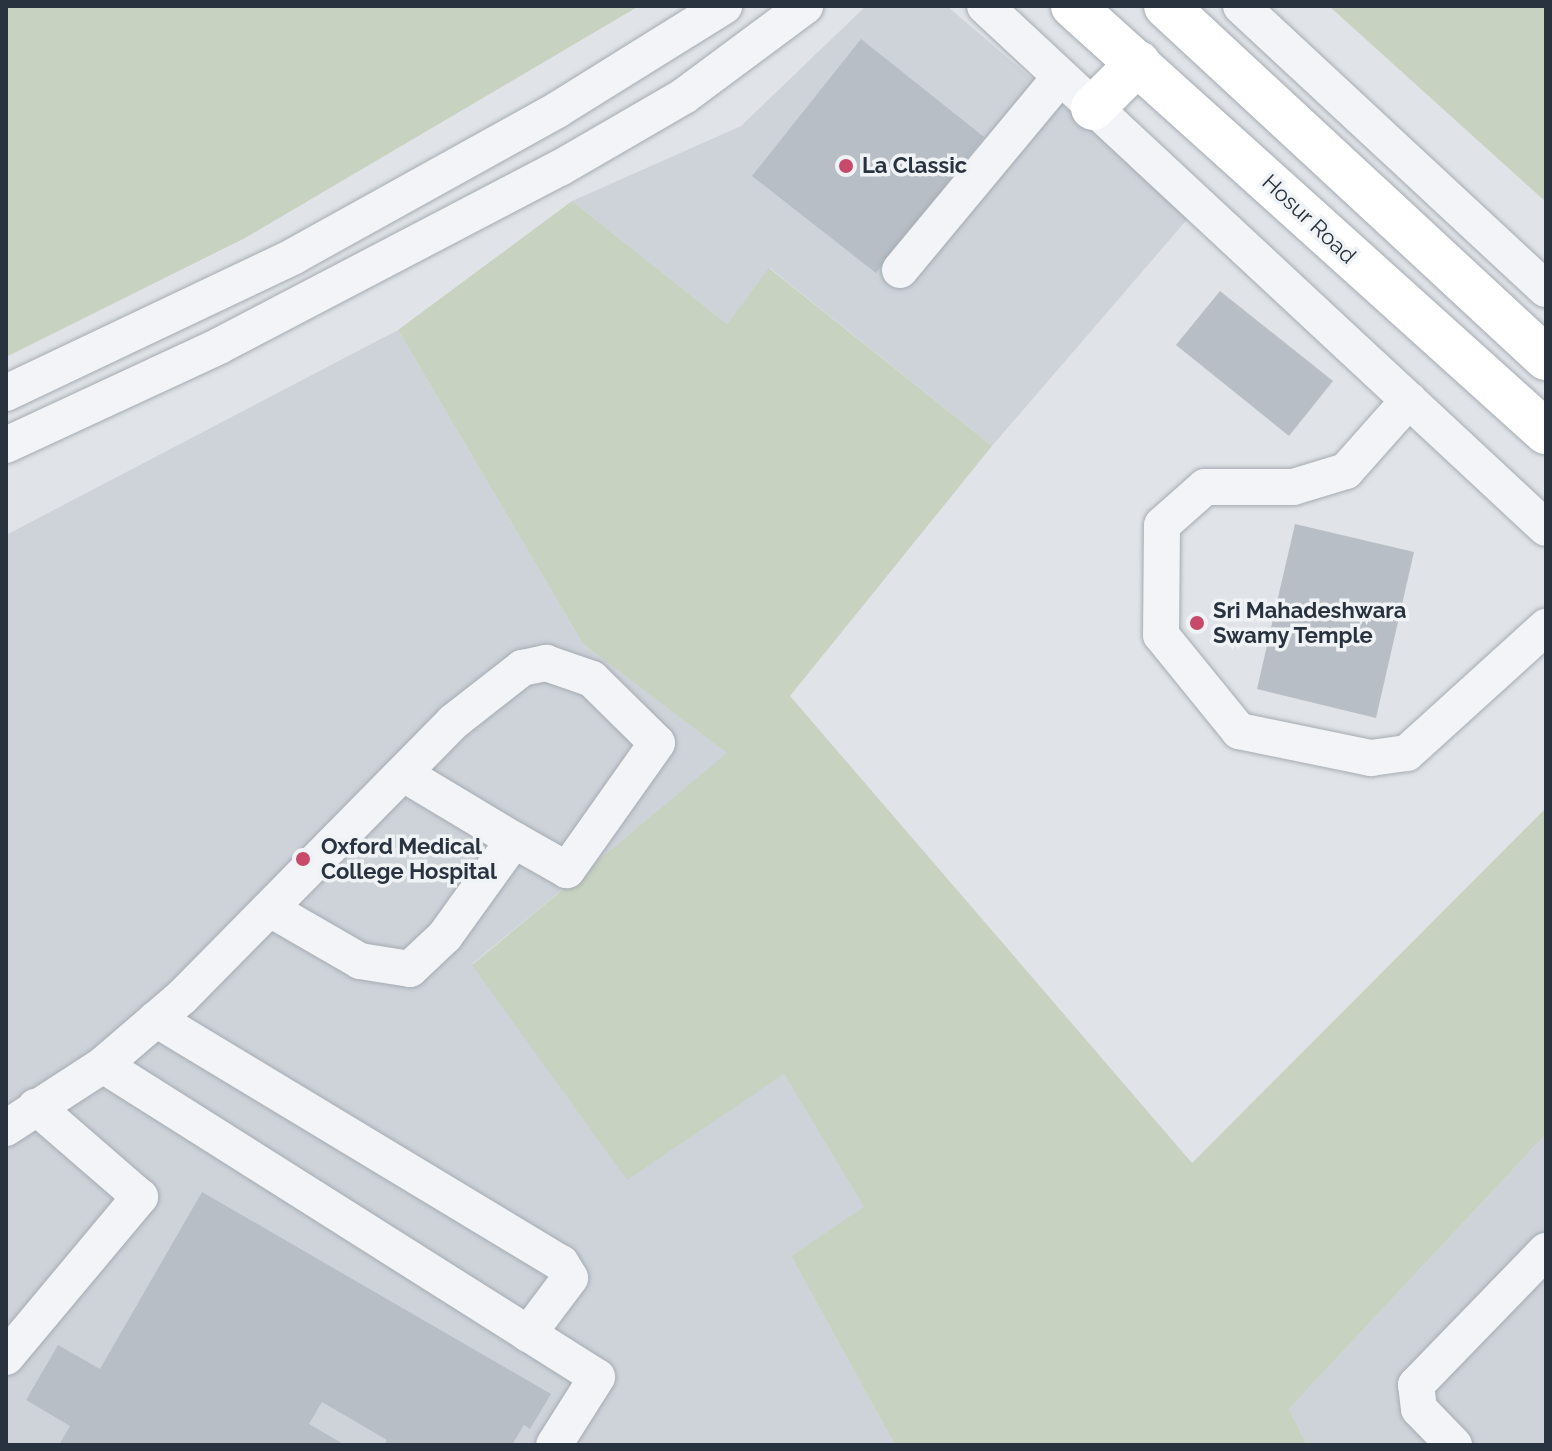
<!DOCTYPE html>
<html>
<head>
<meta charset="utf-8">
<style>
	body { margin:0 }
	#map { position:relative; width:1552px; height:1451px; overflow:hidden; background:#e0e4e8; font-family:Raleway,sans-serif }
	div>[style] { position:absolute }
	.built>* { inset:0; background:#ced3da }
	.green>* { inset:0; background:#c7d2c1 }
	.building>* { inset:0; background:#b7bec5 }
	.roads { filter:drop-shadow(0 0 2px #a5abb2) drop-shadow(0 0 2px #a5abb2) }
	.minor>* { height:36px; margin:-18px; padding:0 18px; transform-origin:18px; border-radius:18px; background:#f2f4f7 }
	.highway>* { height:44px; margin:-22px; padding:0 22px; transform-origin:22px; border-radius:22px; background:#fff }
	.dots>* { width:22px; height:22px; translate:-50% -50%; box-sizing:border-box; border:4px solid #eff3f6; border-radius:50% }
	span { translate:-50% -50%; white-space:nowrap; text-align:center; line-height:1.15; -webkit-text-stroke:7px #eff3f6; paint-order:stroke }
	.poi-label { font-size:22px; color:#29333f; font-weight:700 }
	.left { translate:0 -50%; text-align:left }
	.street-label { font-size:22px; color:#29333f }
	.frame { position:absolute; inset:0; border:8px solid #29333f; pointer-events:none }
</style>
</head>
<body>
<div id="map">
	<div class="built">
		<i style="clip-path:polygon(866px 6px,947px 6px,1191px 215px,992px 446px,770px 268px,727px 324px,572px 201px,741px 126px)"></i>
		<i style="clip-path:polygon(398px 330px,583px 644px,728px 753px,472px 964px,784px 1074px,865px 1208px,791px 1256px,895px 1445px,6px 1445px,6px 535px)"></i>
		<i style="clip-path:polygon(1546px 1134px,1546px 1445px,1307px 1445px,1289px 1409px)"></i>
	</div>
	<div class="green">
		<i style="clip-path:polygon(6px 6px,639px 6px,245px 238px,6px 357px)"></i>
		<i style="clip-path:polygon(1329px 6px,1546px 6px,1546px 202px)"></i>
		<i style="clip-path:polygon(572px 201px,727px 324px,769px 268px,992px 446px,790px 696px,1192px 1163px,1546px 808px,1546px 1134px,1289px 1409px,1307px 1445px,895px 1445px,791px 1256px,864px 1207px,784px 1074px,627px 1180px,472px 965px,727px 753px,583px 644px,398px 330px)"></i>
	</div>
	<div class="building">
		<i style="clip-path:polygon(861px 39px,984px 137px,876px 273px,752px 176px)"></i>
		<i style="clip-path:polygon(1220px 291px,1333px 381px,1289px 436px,1176px 345px)"></i>
		<i style="clip-path:polygon(1295px 524px,1414px 552px,1376px 718px,1257px 689px)"></i>
		<i style="clip-path:polygon(202px 1192px,551px 1394px,530px 1429px,524px 1425px,512px 1445px,384px 1445px,387px 1440px,322px 1402px,309px 1424px,345px 1445px,59px 1445px,70px 1426px,26px 1400px,58px 1345px,100px 1369px)"></i>
	</div>
	<div class="roads">
		<div class="minor">
			<i style="left:985px;top:6px;width:766px;rotate:42.94deg"></i>
			<i style="left:1241px;top:6px;width:416px;rotate:42.9deg"></i>
			<i style="left:900px;top:270px;width:251px;rotate:-50.3deg"></i>
			<i style="left:6px;top:393px;width:319px;rotate:-25.4deg"></i>
			<i style="left:294px;top:256px;width:301px;rotate:-29deg"></i>
			<i style="left:557px;top:110px;width:197px;rotate:-31.9deg"></i>
			<i style="left:1409px;top:400px;width:95px;rotate:131.6deg"></i>
			<i style="left:1346px;top:471px;width:55px;rotate:163.2deg"></i>
			<i style="left:1293px;top:487px;width:88px;rotate:180deg"></i>
			<i style="left:1205px;top:487px;width:57px;rotate:138.5deg"></i>
			<i style="left:1162px;top:525px;width:110px;rotate:90.5deg"></i>
			<i style="left:1161px;top:635px;width:124px;rotate:50.9deg"></i>
			<i style="left:1239px;top:731px;width:135px;rotate:11.6deg"></i>
			<i style="left:1371px;top:758px;width:36px;rotate:-8deg"></i>
			<i style="left:1407px;top:753px;width:188px;rotate:-42.2deg"></i>
			<i style="left:6px;top:445px;width:235px;rotate:-24.9deg"></i>
			<i style="left:219px;top:346px;width:385px;rotate:-27.6deg"></i>
			<i style="left:560px;top:168px;width:143px;rotate:-30.1deg"></i>
			<i style="left:684px;top:96px;width:151px;rotate:-36.6deg"></i>
			<i style="left:404px;top:774px;width:128px;rotate:31deg"></i>
			<i style="left:156px;top:1019px;width:473px;rotate:31.1deg"></i>
			<i style="left:561px;top:1263px;width:17px;rotate:59deg"></i>
			<i style="left:570px;top:1278px;width:70px;rotate:126.9deg"></i>
			<i style="left:103px;top:1065px;width:104px;rotate:-40.7deg"></i>
			<i style="left:182px;top:997px;width:386px;rotate:-45.4deg"></i>
			<i style="left:453px;top:722px;width:88px;rotate:-38deg"></i>
			<i style="left:522px;top:668px;width:25px;rotate:-12deg"></i>
			<i style="left:546px;top:663px;width:49px;rotate:19.2deg"></i>
			<i style="left:592px;top:679px;width:91px;rotate:44.6deg"></i>
			<i style="left:657px;top:743px;width:156px;rotate:125.3deg"></i>
			<i style="left:567px;top:870px;width:61px;rotate:-150.5deg"></i>
			<i style="left:514px;top:840px;width:118px;rotate:125.7deg"></i>
			<i style="left:445px;top:936px;width:48px;rotate:136.7deg"></i>
			<i style="left:410px;top:969px;width:51px;rotate:-170.9deg"></i>
			<i style="left:360px;top:961px;width:104px;rotate:-150deg"></i>
			<i style="left:6px;top:1128px;width:116px;rotate:-33deg"></i>
			<i style="left:103px;top:1065px;width:584px;rotate:32.28deg"></i>
			<i style="left:597px;top:1377px;width:80px;rotate:122.3deg"></i>
			<i style="left:6px;top:1357px;width:209px;rotate:-50.1deg"></i>
			<i style="left:140px;top:1197px;width:138px;rotate:-139.1deg"></i>
			<i style="left:1454px;top:1445px;width:50px;rotate:-134.2deg"></i>
			<i style="left:1419px;top:1409px;width:24px;rotate:-97deg"></i>
			<i style="left:1416px;top:1385px;width:187px;rotate:-45.9deg"></i>
		</div>
		<div class="highway">
			<i style="left:1073px;top:6px;width:637px;rotate:42.01deg"></i>
			<i style="left:1166px;top:6px;width:518px;rotate:42.81deg"></i>
			<i style="left:1093px;top:108px;width:64px;rotate:-45deg"></i>
		</div>
	</div>
	<div class="dots">
		<i style="left:846px;top:166px;background:#c84a6a"></i>
		<i style="left:1197px;top:623px;background:#c84a6a"></i>
		<i style="left:303px;top:859px;background:#c84a6a"></i>
	</div>
	<div class="poi-label">
		<span class="left" style="left:862px;top:166px">La Classic</span>
		<span class="left" style="left:1213px;top:623px">Sri Mahadeshwara<br>Swamy Temple</span>
		<span class="left" style="left:321px;top:859px">Oxford Medical<br>College Hospital</span>
	</div>
	<div class="street-label">
		<span style="left:1309px;top:219px;rotate:43deg">Hosur Road</span>
	</div>
	<div class="frame"></div>
</div>
</body>
</html>
